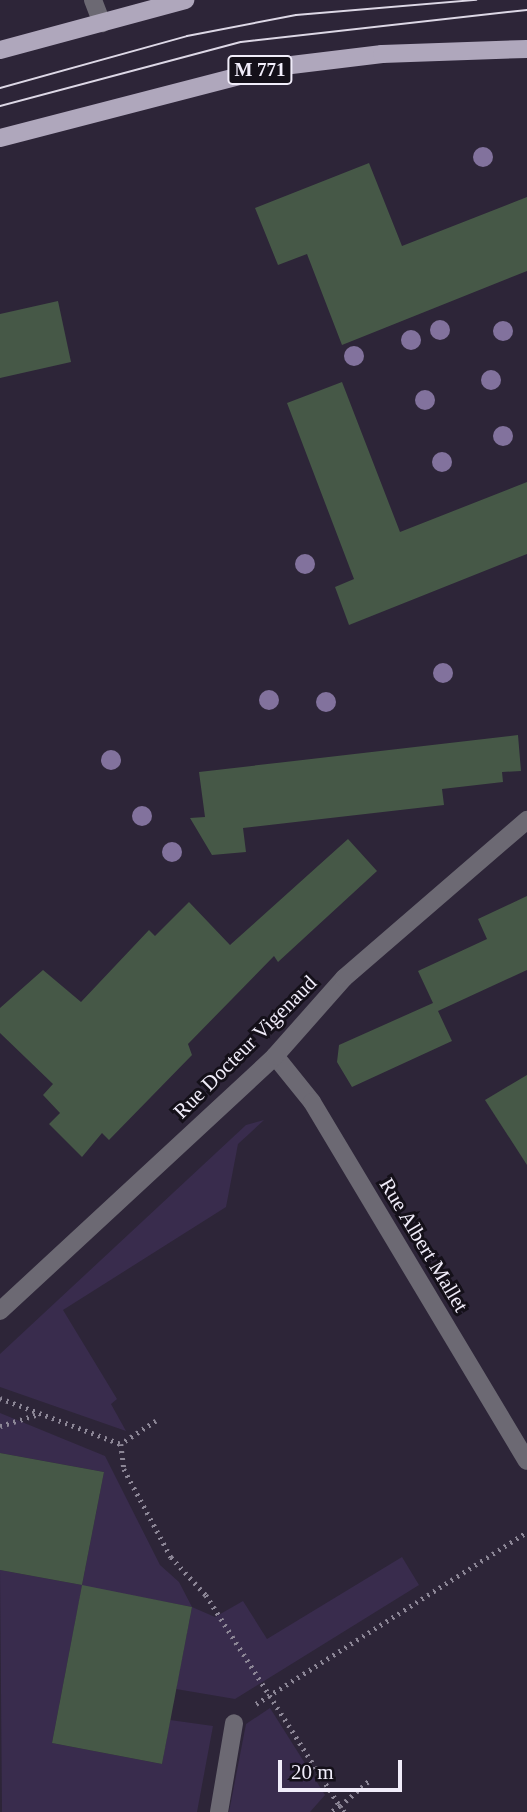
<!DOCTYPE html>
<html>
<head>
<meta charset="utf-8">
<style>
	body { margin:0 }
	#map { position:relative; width:527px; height:1812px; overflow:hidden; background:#2d2538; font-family:"Times New Roman",serif }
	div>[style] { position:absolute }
	.green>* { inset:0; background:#392c4d }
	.building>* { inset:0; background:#465847 }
	.path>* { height:4.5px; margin-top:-2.25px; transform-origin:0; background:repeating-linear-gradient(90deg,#8c8696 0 2px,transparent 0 7px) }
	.lane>* { height:18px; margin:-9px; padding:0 9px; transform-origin:9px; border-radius:9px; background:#6c6973 }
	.street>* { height:18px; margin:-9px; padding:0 9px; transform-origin:9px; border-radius:9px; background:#6c6973 }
	.primary>* { height:18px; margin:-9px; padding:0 9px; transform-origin:9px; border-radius:9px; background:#afa7bc }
	.tram>* { height:2px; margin:-1px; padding:0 1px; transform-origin:1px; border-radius:1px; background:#ddd8e6 }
	.trees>* { width:20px; height:20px; margin:-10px; border-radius:50%; background:#82729d }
	span { translate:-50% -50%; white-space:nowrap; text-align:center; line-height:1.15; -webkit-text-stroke:6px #141019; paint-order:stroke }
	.shield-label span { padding:2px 5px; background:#141019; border:2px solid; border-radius:5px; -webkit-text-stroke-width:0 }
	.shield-label { font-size:19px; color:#f1edfa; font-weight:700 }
	.street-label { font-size:21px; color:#f1edfa }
	.scale { position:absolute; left:278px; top:1760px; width:124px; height:32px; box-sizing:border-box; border:4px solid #f1edfa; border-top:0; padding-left:9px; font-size:21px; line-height:24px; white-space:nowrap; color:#f1edfa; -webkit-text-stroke:5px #141019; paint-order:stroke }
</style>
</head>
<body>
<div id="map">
	<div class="green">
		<i style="clip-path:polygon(264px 1120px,238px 1144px,226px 1207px,63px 1310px,117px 1399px,111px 1404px,126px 1431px,0 1387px,0 1354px,246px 1125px)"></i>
		<i style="clip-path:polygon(0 1413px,105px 1456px,160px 1565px,179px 1582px,192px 1607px,215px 1617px,243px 1601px,267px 1639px,402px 1557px,419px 1585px,235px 1699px,176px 1689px,192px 1607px,82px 1586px,52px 1743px,162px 1764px,170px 1720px,213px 1726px,197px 1812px,2px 1812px,0 1570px,82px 1585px,104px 1472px,0 1453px)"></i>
		<i style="clip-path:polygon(270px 1708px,325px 1795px,310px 1812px,229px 1812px,246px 1724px)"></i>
	</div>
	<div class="building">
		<i style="clip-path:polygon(369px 163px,402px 246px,527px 197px,527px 271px,342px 345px,307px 254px,278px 265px,255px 208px)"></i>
		<i style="clip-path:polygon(58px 301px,71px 362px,0 378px,0 314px)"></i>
		<i style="clip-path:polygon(342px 382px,400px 532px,527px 482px,527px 554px,349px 625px,335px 587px,354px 579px,287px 403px)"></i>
		<i style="clip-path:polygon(518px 735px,521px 771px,502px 772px,503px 782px,442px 789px,444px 805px,243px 828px,246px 852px,212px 855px,190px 818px,205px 817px,199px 772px)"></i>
		<i style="clip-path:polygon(348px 839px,377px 871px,278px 962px,274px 956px,188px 1044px,192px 1055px,109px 1140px,102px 1133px,82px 1157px,49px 1124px,60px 1113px,43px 1095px,53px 1084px,0 1033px,0 1008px,43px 970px,81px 1002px,149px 930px,155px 936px,189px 902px,230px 945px)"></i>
		<i style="clip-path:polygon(527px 896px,527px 970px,438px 1011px,452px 1041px,352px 1087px,337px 1062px,339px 1045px,433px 1003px,418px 971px,487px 939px,478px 919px)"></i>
		<i style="clip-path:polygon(527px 1075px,527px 1165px,485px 1100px)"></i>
		<i style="clip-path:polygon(0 1453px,104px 1472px,82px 1585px,0 1570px)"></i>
		<i style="clip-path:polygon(82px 1585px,192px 1607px,162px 1764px,52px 1743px)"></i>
	</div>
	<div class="path">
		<i style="left:0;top:1398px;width:129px;rotate:20.8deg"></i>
		<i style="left:156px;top:1421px;width:42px;rotate:146.7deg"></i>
		<i style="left:121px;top:1444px;width:25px;rotate:83deg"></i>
		<i style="left:124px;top:1469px;width:100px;rotate:61.9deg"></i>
		<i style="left:171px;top:1557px;width:52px;rotate:47.4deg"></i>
		<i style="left:206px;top:1595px;width:250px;rotate:57.6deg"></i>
		<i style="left:340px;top:1806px;width:10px;rotate:143deg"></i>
		<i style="left:0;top:1426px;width:41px;rotate:-17.1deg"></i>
		<i style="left:256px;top:1704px;width:321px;rotate:-32.4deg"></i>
		<i style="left:344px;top:1812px;width:7px;rotate:-124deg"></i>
		<i style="left:340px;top:1806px;width:40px;rotate:-41deg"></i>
	</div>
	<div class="lane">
		<i style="left:93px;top:0;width:25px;rotate:69deg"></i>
	</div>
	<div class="street">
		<i style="left:275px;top:1056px;width:59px;rotate:51.2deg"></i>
		<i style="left:312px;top:1102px;width:418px;rotate:59.1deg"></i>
		<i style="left:0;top:1311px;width:375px;rotate:-42.8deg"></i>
		<i style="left:275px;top:1056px;width:104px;rotate:-48.5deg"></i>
		<i style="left:344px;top:978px;width:242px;rotate:-40.8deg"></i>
		<i style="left:219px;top:1812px;width:90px;rotate:-80.4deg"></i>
	</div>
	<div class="primary">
		<i style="left:0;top:50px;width:192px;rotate:-15.1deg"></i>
		<i style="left:0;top:138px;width:284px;rotate:-14.5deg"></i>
		<i style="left:275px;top:67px;width:108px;rotate:-6.9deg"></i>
		<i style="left:382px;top:54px;width:145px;rotate:-2deg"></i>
	</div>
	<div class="tram">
		<i style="left:0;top:88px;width:194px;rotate:-15.5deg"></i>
		<i style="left:187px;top:36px;width:111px;rotate:-10.9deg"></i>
		<i style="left:296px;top:15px;width:181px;rotate:-4.8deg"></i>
		<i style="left:0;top:106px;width:249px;rotate:-14.9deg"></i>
		<i style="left:241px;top:42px;width:288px;rotate:-6.4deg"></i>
	</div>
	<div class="trees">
		<i style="left:483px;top:157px"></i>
		<i style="left:440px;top:330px"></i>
		<i style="left:503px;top:331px"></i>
		<i style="left:411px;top:340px"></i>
		<i style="left:354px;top:356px"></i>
		<i style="left:491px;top:380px"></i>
		<i style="left:425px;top:400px"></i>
		<i style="left:503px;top:436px"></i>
		<i style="left:442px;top:462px"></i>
		<i style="left:305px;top:564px"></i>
		<i style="left:443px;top:673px"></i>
		<i style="left:269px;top:700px"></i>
		<i style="left:326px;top:702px"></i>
		<i style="left:111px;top:760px"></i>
		<i style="left:142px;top:816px"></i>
		<i style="left:172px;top:852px"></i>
	</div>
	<div class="shield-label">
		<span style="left:260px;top:70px">M 771</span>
	</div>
	<div class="street-label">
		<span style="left:245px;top:1047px;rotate:-45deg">Rue Docteur Vigenaud</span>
		<span style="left:424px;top:1245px;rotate:59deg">Rue Albert Mallet</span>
	</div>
	<div class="scale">20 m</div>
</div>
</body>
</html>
